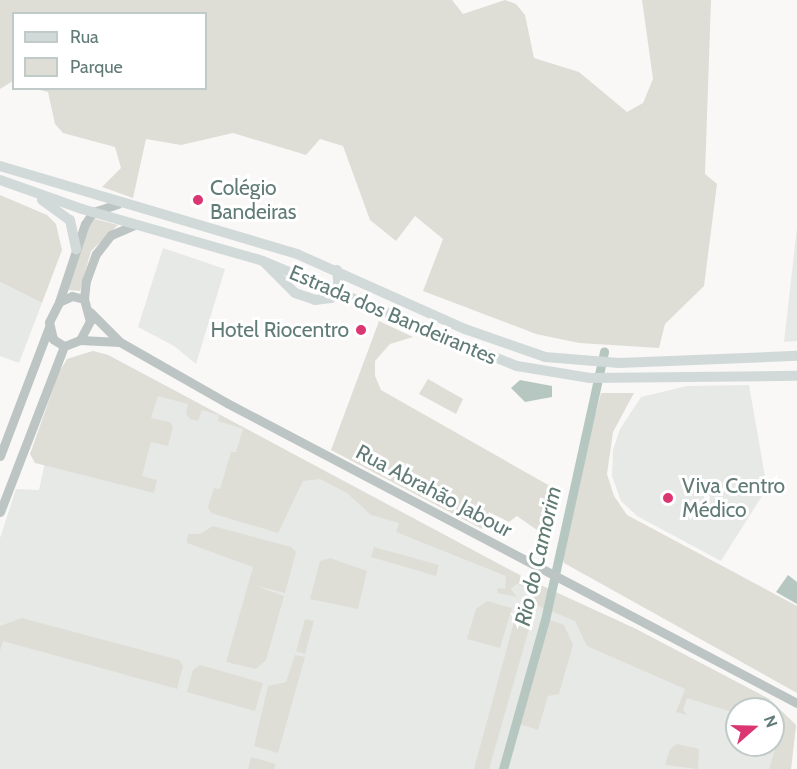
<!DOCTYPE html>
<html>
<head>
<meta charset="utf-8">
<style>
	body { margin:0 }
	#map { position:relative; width:797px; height:769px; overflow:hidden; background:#f9f8f7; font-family:Cabin,sans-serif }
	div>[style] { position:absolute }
	.built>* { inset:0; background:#e7e9e7 }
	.green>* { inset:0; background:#deded6 }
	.water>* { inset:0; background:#b6c7c1 }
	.canal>* { height:9px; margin:-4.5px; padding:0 4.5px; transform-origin:4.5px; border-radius:4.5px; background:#b6c7c1 }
	.tertiary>* { height:9px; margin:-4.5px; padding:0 4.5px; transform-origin:4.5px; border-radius:4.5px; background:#bcc5c3 }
	.secondary>* { height:10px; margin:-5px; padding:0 5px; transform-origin:5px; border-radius:5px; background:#d2dad9 }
	.dots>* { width:16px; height:16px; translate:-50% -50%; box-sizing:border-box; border:3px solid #fff; border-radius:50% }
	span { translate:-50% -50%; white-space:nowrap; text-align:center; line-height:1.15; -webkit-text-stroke:6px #fff; paint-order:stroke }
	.poi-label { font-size:21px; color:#617b77 }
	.left { translate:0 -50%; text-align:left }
	.right { translate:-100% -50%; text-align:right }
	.street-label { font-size:21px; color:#617b77 }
	.water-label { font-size:22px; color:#607b72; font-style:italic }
	.legend { position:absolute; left:12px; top:12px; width:195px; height:78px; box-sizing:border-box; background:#fff; border:2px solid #c0cac9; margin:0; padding:8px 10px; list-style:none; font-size:18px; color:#617b77 }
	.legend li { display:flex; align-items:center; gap:12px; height:30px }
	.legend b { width:30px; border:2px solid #c0cac9 }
	.north { position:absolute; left:725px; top:697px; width:60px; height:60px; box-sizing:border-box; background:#fff; border:2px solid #c0cac9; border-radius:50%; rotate:70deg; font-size:16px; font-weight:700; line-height:24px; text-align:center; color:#617b77 }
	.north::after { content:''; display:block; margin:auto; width:21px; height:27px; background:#db3572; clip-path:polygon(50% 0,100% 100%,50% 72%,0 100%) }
</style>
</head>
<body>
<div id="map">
	<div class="built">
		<i style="clip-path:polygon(797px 228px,797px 341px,784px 342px)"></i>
		<i style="clip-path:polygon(163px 248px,225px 269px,196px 364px,174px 346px,138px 327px)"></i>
		<i style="clip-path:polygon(0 282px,42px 303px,19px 363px,0 356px)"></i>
		<i style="clip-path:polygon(evenodd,93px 351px,108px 355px,531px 581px,636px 629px,769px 699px,796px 725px,791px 769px,0 769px,0 538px,16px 489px,39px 490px,67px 359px,93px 351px,737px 709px,773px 709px,773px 745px,737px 745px,737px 709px)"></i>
		<i style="clip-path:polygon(749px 385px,767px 488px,721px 561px,637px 516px,621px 501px,612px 476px,613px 450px,620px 429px,641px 397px,687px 386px)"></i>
	</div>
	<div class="green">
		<i style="clip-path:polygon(0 0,452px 0,463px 14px,505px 0,516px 4px,525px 15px,534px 58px,579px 72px,627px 112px,643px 103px,653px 79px,642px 0,711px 0,705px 174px,717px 184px,704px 286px,665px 324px,659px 348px,579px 343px,536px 334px,423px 291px,443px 239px,415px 216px,396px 241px,370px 220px,343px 146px,320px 139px,306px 155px,233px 133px,181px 145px,146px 139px,133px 198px,102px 187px,121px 168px,115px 147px,63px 133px,55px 124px,48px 92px,36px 89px,206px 88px,206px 14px,14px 14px,13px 81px,0 89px)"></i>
		<i style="clip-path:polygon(0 195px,47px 215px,56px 224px,62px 250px,42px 303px,0 282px)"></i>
		<i style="clip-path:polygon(95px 219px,118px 225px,91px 251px,80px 291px,67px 290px,86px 231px)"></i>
		<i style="clip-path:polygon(379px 321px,413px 337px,390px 344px,375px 361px,375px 376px,381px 390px,557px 490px,544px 535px,517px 516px,509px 522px,489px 512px,482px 529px,331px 450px)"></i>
		<i style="clip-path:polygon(93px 351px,108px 355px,527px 579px,525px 587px,517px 584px,511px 589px,517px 597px,497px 593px,498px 588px,505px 589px,506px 576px,396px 532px,399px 523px,371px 515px,347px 493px,320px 479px,303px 481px,278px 533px,211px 513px,208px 507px,214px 488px,220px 489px,231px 452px,236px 452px,243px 429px,218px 421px,219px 415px,202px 410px,198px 421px,190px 419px,186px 414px,188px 404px,158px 396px,151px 418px,170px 422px,173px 427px,168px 446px,151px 442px,142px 476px,157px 480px,154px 493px,35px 463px,30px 454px,59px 372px,67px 359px)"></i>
		<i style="clip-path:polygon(428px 379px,463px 399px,456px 414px,419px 394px)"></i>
		<i style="clip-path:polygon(601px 393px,634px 393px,613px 432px,607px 474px,614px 496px,627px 515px,797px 606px,797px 693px,564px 563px,560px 548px)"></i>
		<i style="clip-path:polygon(213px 526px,291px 547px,296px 552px,285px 593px,253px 585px,284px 596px,266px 660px,256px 669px,226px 662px,253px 567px,187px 543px,188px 534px,200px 534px)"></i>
		<i style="clip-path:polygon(374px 547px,439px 565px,436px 576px,371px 557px)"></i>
		<i style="clip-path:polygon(330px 558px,367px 571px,358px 609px,310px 599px,320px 561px)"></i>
		<i style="clip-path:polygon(534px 582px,636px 629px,769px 699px,796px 725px,791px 769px,769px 769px,779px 736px,773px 734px,773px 709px,737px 709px,737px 724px,732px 723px,726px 740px,732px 712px,687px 698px,683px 710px,687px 715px,676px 712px,685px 689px,587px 646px,575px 621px,529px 602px)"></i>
		<i style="clip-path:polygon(487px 601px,512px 608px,500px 648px,467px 639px,476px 609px)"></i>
		<i style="clip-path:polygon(517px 611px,533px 615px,489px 769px,474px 769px)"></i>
		<i style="clip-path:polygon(22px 618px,179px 660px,183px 666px,177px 689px,3px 641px,0 651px,0 626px)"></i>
		<i style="clip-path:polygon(305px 619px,314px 621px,305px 654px,296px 651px)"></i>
		<i style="clip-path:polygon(550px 620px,564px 625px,573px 645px,559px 694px,548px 696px,538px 730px,520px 724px)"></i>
		<i style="clip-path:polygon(295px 655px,305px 657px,278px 753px,254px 746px,268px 686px,286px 682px)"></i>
		<i style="clip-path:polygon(200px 665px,263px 683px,255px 711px,187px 692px,193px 670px)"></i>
		<i style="clip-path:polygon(677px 744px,699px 749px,698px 769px,665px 765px,670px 749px)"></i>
		<i style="clip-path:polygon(251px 757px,276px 764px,274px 769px,248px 769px)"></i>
	</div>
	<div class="water">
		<i style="clip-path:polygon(520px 380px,552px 386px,552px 397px,525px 402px,511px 388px)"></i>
		<i style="clip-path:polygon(788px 575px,797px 582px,797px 604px,776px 592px)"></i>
	</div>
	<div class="canal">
		<i style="left:503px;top:769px;width:155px;rotate:-74.3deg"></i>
		<i style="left:545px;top:620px;width:275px;rotate:-77.6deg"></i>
	</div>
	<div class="tertiary">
		<i style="left:72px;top:296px;width:12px;rotate:14deg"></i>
		<i style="left:84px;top:299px;width:23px;rotate:75deg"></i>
		<i style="left:90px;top:321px;width:21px;rotate:118deg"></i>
		<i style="left:80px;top:340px;width:17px;rotate:159deg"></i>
		<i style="left:64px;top:346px;width:13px;rotate:-148deg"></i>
		<i style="left:53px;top:339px;width:17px;rotate:-103deg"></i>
		<i style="left:49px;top:322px;width:22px;rotate:-63deg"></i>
		<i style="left:59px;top:302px;width:14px;rotate:-25deg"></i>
		<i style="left:84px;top:299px;width:18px;rotate:-84deg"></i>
		<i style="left:86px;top:281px;width:29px;rotate:-70deg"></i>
		<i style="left:96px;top:254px;width:24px;rotate:-52deg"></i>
		<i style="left:111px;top:235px;width:25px;rotate:-23deg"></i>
		<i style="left:59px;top:302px;width:82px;rotate:-71.6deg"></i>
		<i style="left:85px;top:224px;width:14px;rotate:-56deg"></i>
		<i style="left:93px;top:212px;width:26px;rotate:-18deg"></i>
		<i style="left:90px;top:312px;width:42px;rotate:45deg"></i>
		<i style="left:120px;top:342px;width:123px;rotate:29.7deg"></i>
		<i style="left:227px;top:403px;width:644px;rotate:27.76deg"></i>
		<i style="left:80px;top:340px;width:40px;rotate:2.9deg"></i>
		<i style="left:0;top:456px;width:138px;rotate:-69.2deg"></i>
		<i style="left:0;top:512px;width:178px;rotate:-68.9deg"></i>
	</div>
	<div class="secondary">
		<i style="left:0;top:166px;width:310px;rotate:16.5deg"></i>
		<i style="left:297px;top:254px;width:184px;rotate:24.1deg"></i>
		<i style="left:465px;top:329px;width:85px;rotate:19.3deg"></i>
		<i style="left:545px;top:357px;width:74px;rotate:4.6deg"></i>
		<i style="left:619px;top:363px;width:178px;rotate:-2.3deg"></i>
		<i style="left:0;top:180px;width:87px;rotate:19.5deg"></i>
		<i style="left:82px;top:209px;width:188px;rotate:16deg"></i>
		<i style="left:263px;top:261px;width:275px;rotate:22.5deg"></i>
		<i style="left:517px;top:366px;width:74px;rotate:9.3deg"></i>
		<i style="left:590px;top:378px;width:207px;rotate:-0.6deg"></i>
		<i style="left:42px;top:200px;width:34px;rotate:36deg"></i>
		<i style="left:70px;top:220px;width:30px;rotate:78deg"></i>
		<i style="left:265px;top:263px;width:42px;rotate:45deg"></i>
		<i style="left:295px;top:293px;width:21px;rotate:19deg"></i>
		<i style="left:315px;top:300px;width:16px;rotate:-7deg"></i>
		<i style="left:331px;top:298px;width:10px;rotate:-37deg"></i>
		<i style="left:339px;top:292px;width:22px;rotate:-95deg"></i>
	</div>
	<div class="dots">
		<i style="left:198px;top:200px;background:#db3572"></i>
		<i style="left:361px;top:330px;background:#db3572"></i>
		<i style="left:668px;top:498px;background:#db3572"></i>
	</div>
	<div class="poi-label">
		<span class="left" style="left:210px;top:200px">Colégio<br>Bandeiras</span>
		<span class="right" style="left:349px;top:330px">Hotel Riocentro</span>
		<span class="left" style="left:682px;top:498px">Viva Centro<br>Médico</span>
	</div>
	<div class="street-label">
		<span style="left:393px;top:315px;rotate:23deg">Estrada dos Bandeirantes</span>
		<span style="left:434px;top:491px;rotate:28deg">Rua Abrahão Jabour</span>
	</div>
	<div class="water-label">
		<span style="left:538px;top:556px;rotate:-77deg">Rio do Camorim</span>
	</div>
	<ul class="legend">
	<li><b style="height:8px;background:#d2dad9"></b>Rua</li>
	<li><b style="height:16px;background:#deded6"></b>Parque</li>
	</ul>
	<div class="north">N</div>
</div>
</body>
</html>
